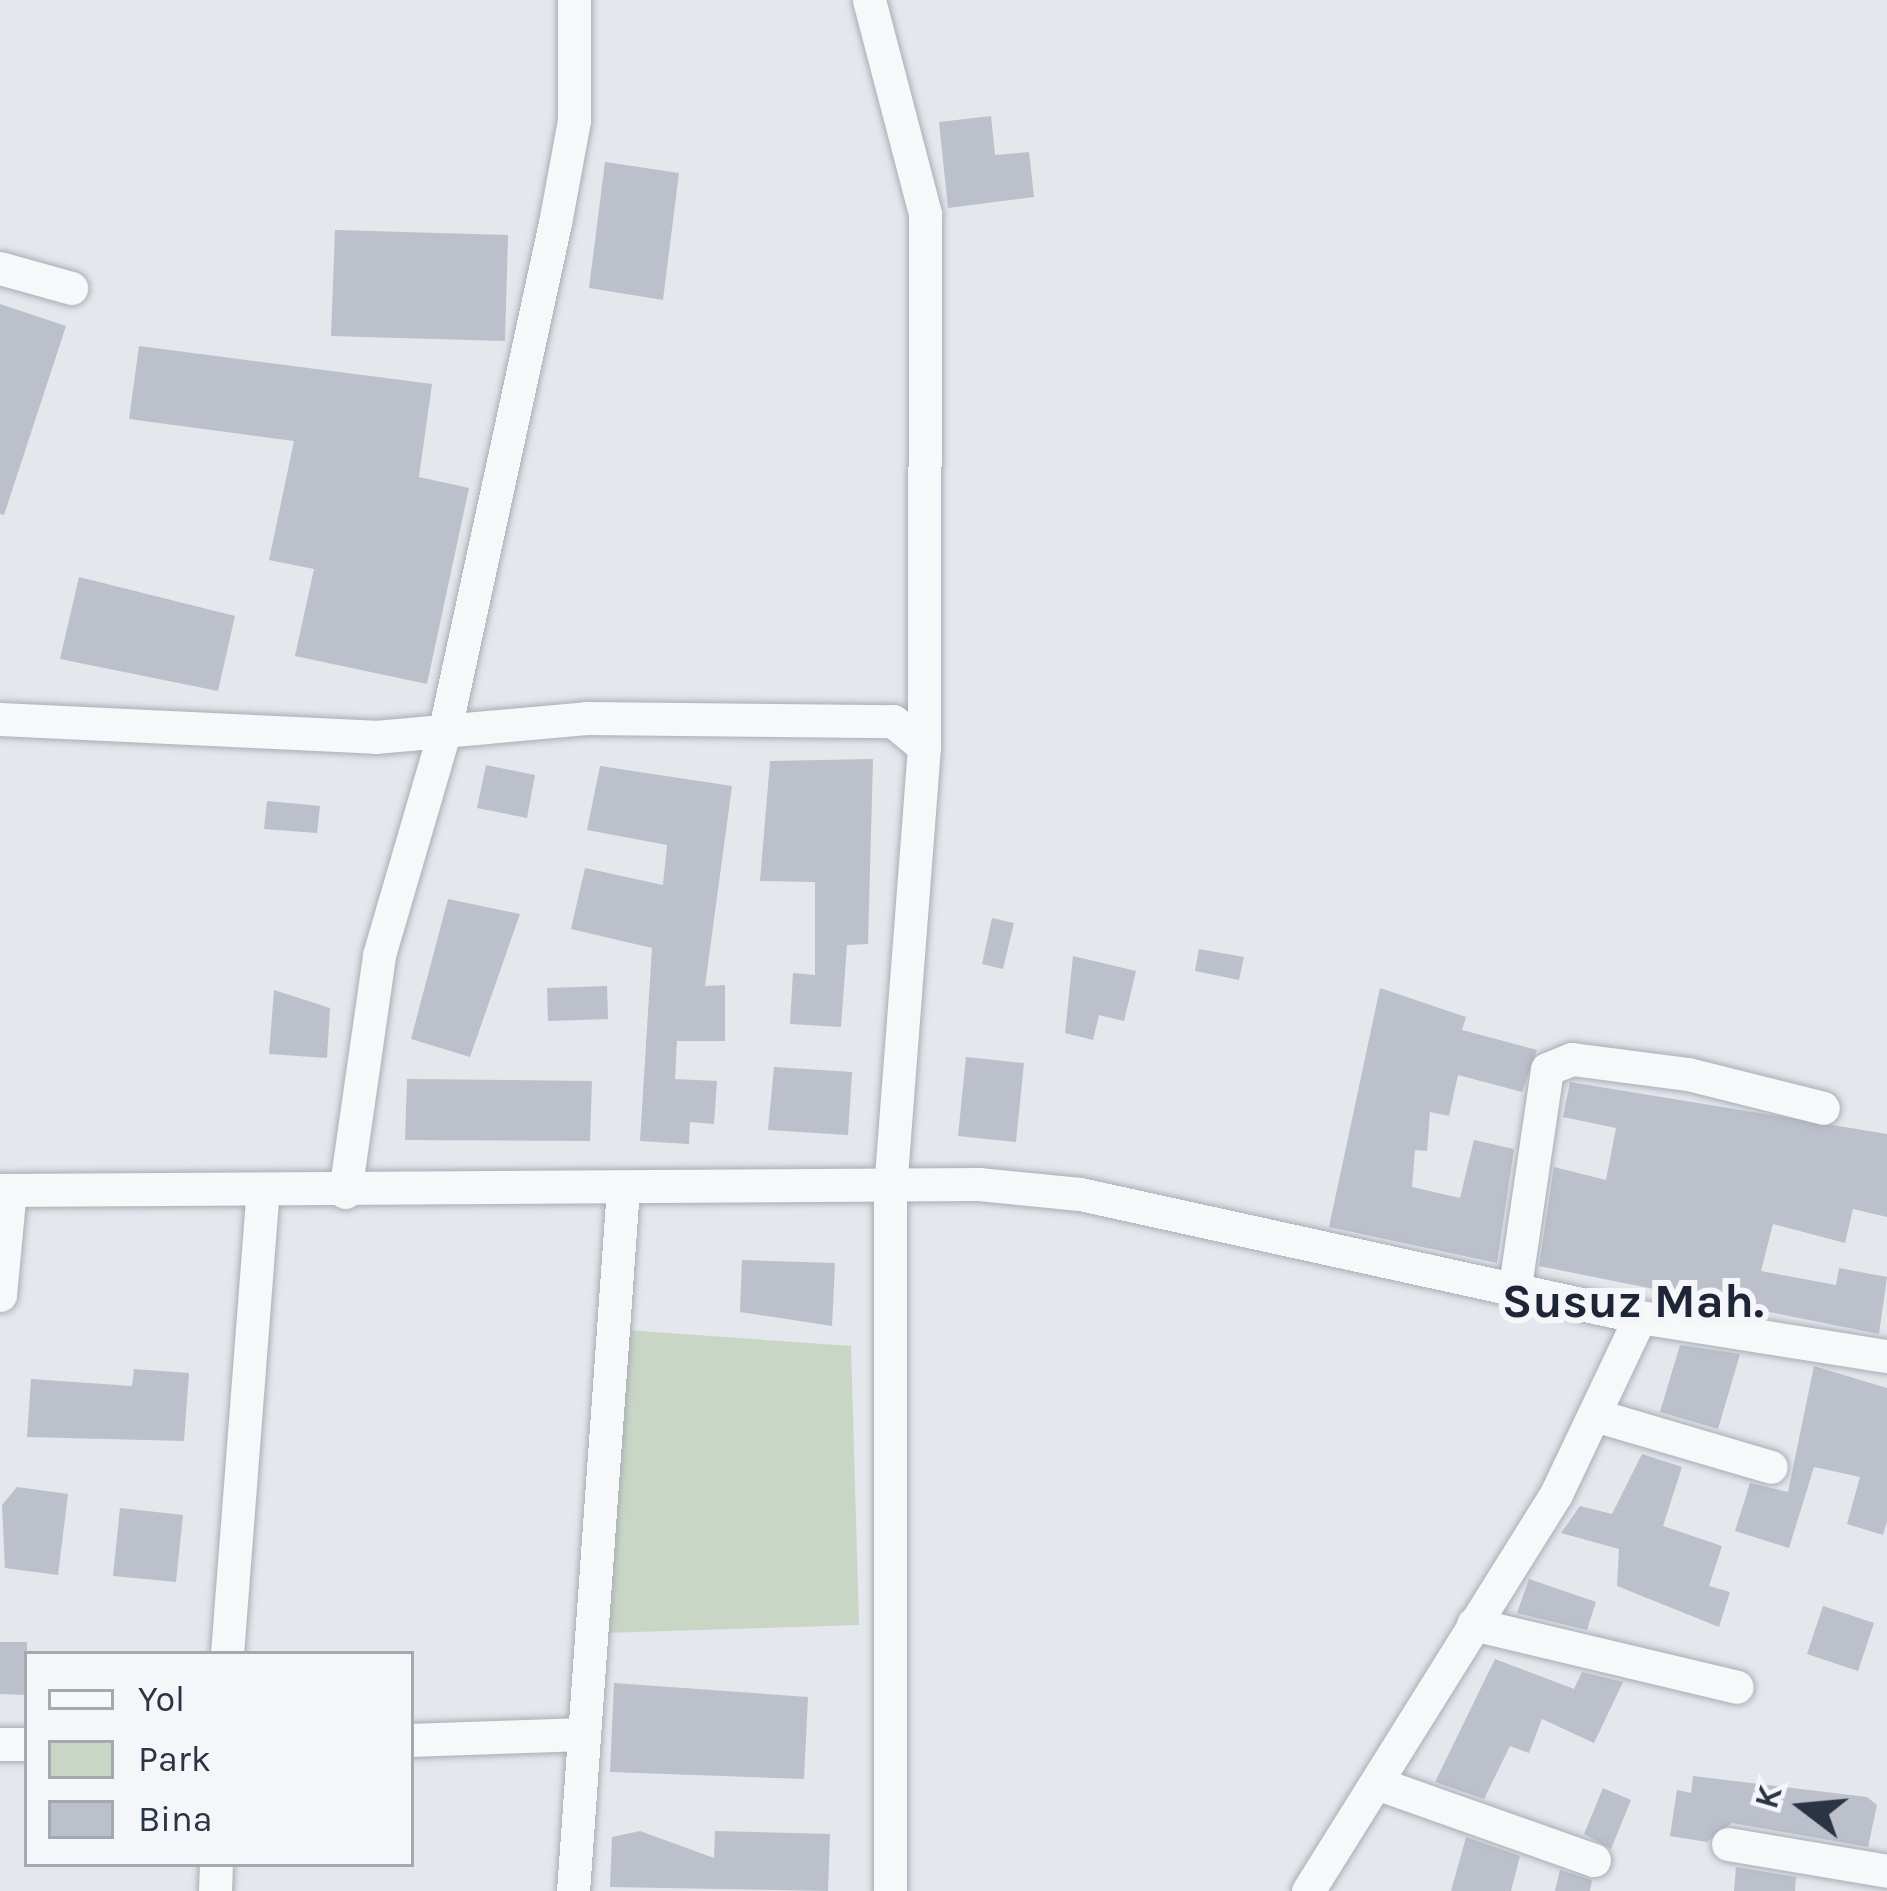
<!DOCTYPE html>
<html>
<head>
<meta charset="utf-8">
<style>
	body { margin:0 }
	#map { position:relative; width:1887px; height:1891px; overflow:hidden; background:#e4e7ec; font-family:Karla,sans-serif }
	div>[style] { position:absolute }
	.green>* { inset:0; background:#c9d6c5 }
	.building>* { inset:0; background:#bbc0ca }
	.roads { filter:drop-shadow(0 0 3px #a9aeb7) drop-shadow(0 0 3px #a9aeb7) }
	.minor>* { height:33px; margin:-16.5px; padding:0 16.5px; transform-origin:16.5px; border-radius:16.5px; background:#f7f8fa }
	span { translate:-50% -50%; white-space:nowrap; text-align:center; line-height:1.15; -webkit-text-stroke:12px #f4f6f9; paint-order:stroke }
	.district-label { font-size:48px; color:#1d2536; font-weight:700 }
	.legend { position:absolute; left:24px; top:1651px; width:390px; height:216px; box-sizing:border-box; background:#f4f6f9; border:3px solid #a4a8b1; margin:0; padding:15px 21px; list-style:none; font-size:36px; color:#2b3445 }
	.legend li { display:flex; align-items:center; gap:24px; height:60px }
	.legend b { width:60px; border:3px solid #a4a8b1 }
	.north { position:absolute; left:1743px; top:1747px; width:120px; height:120px; -webkit-text-stroke:9px #f4f6f9; paint-order:stroke; rotate:286deg; font-size:33px; font-weight:700; line-height:48px; text-align:center; color:#2b3445 }
	.north::after { content:''; display:block; margin:auto; width:42px; height:54px; background:#2b3445; clip-path:polygon(50% 0,100% 100%,50% 72%,0 100%) }
</style>
</head>
<body>
<div id="map">
	<div class="green">
		<i style="clip-path:polygon(625px 1330px,851px 1346px,859px 1625px,604px 1633px)"></i>
	</div>
	<div class="building">
		<i style="clip-path:polygon(991px 116px,995px 155px,1029px 152px,1034px 197px,948px 208px,939px 122px)"></i>
		<i style="clip-path:polygon(605px 162px,679px 173px,663px 300px,589px 288px)"></i>
		<i style="clip-path:polygon(335px 230px,508px 235px,505px 341px,331px 336px)"></i>
		<i style="clip-path:polygon(0 304px,66px 326px,4px 515px,0 514px)"></i>
		<i style="clip-path:polygon(139px 346px,432px 384px,419px 477px,469px 488px,427px 684px,295px 656px,314px 569px,269px 560px,294px 441px,129px 419px)"></i>
		<i style="clip-path:polygon(79px 577px,235px 616px,218px 691px,60px 659px)"></i>
		<i style="clip-path:polygon(873px 759px,868px 944px,847px 945px,841px 1027px,790px 1024px,793px 973px,815px 975px,815px 882px,760px 881px,770px 761px)"></i>
		<i style="clip-path:polygon(486px 765px,535px 775px,527px 818px,477px 808px)"></i>
		<i style="clip-path:polygon(600px 766px,732px 786px,705px 986px,725px 985px,725px 1041px,677px 1041px,675px 1079px,717px 1081px,714px 1124px,690px 1122px,689px 1144px,640px 1141px,652px 948px,571px 929px,585px 868px,663px 885px,667px 845px,587px 830px)"></i>
		<i style="clip-path:polygon(267px 801px,320px 806px,317px 833px,264px 829px)"></i>
		<i style="clip-path:polygon(448px 899px,520px 914px,470px 1057px,411px 1039px)"></i>
		<i style="clip-path:polygon(992px 918px,1014px 923px,1003px 969px,982px 964px)"></i>
		<i style="clip-path:polygon(1199px 949px,1244px 957px,1239px 980px,1195px 971px)"></i>
		<i style="clip-path:polygon(1073px 956px,1136px 971px,1124px 1021px,1099px 1015px,1093px 1040px,1065px 1033px)"></i>
		<i style="clip-path:polygon(607px 986px,608px 1019px,548px 1021px,547px 988px)"></i>
		<i style="clip-path:polygon(1380px 988px,1466px 1017px,1462px 1030px,1537px 1050px,1522px 1092px,1458px 1075px,1449px 1116px,1430px 1112px,1427px 1151px,1415px 1150px,1412px 1187px,1460px 1198px,1474px 1140px,1514px 1149px,1497px 1263px,1329px 1227px)"></i>
		<i style="clip-path:polygon(274px 990px,330px 1008px,327px 1058px,269px 1054px)"></i>
		<i style="clip-path:polygon(966px 1057px,1024px 1063px,1016px 1142px,958px 1136px)"></i>
		<i style="clip-path:polygon(774px 1067px,852px 1072px,848px 1135px,768px 1130px)"></i>
		<i style="clip-path:polygon(407px 1079px,592px 1081px,590px 1141px,405px 1140px)"></i>
		<i style="clip-path:polygon(1570px 1082px,1887px 1134px,1887px 1217px,1853px 1209px,1845px 1243px,1773px 1224px,1761px 1271px,1836px 1285px,1839px 1268px,1887px 1277px,1879px 1334px,1539px 1266px,1554px 1167px,1606px 1180px,1616px 1128px,1563px 1117px)"></i>
		<i style="clip-path:polygon(742px 1260px,835px 1263px,832px 1326px,740px 1312px)"></i>
		<i style="clip-path:polygon(1680px 1345px,1740px 1354px,1718px 1429px,1660px 1412px)"></i>
		<i style="clip-path:polygon(1814px 1366px,1887px 1388px,1887px 1521px,1883px 1535px,1847px 1524px,1860px 1477px,1814px 1467px,1789px 1548px,1735px 1531px,1750px 1483px,1788px 1492px)"></i>
		<i style="clip-path:polygon(134px 1369px,189px 1373px,184px 1441px,27px 1437px,31px 1379px,132px 1386px)"></i>
		<i style="clip-path:polygon(1642px 1454px,1682px 1467px,1663px 1526px,1722px 1546px,1709px 1586px,1730px 1592px,1719px 1627px,1617px 1586px,1619px 1549px,1561px 1533px,1580px 1506px,1612px 1514px)"></i>
		<i style="clip-path:polygon(17px 1487px,68px 1494px,58px 1575px,5px 1568px,2px 1505px)"></i>
		<i style="clip-path:polygon(120px 1508px,183px 1515px,176px 1582px,113px 1576px)"></i>
		<i style="clip-path:polygon(1529px 1579px,1596px 1602px,1587px 1630px,1517px 1613px)"></i>
		<i style="clip-path:polygon(1823px 1606px,1874px 1623px,1858px 1671px,1807px 1654px)"></i>
		<i style="clip-path:polygon(0 1642px,27px 1642px,27px 1695px,0 1694px)"></i>
		<i style="clip-path:polygon(1495px 1659px,1574px 1689px,1582px 1672px,1623px 1682px,1594px 1743px,1542px 1719px,1529px 1753px,1510px 1746px,1484px 1799px,1435px 1782px)"></i>
		<i style="clip-path:polygon(614px 1683px,808px 1697px,804px 1779px,610px 1772px)"></i>
		<i style="clip-path:polygon(1693px 1776px,1867px 1797px,1877px 1805px,1868px 1847px,1732px 1823px,1707px 1842px,1670px 1836px,1677px 1790px,1691px 1793px)"></i>
		<i style="clip-path:polygon(1603px 1788px,1631px 1800px,1611px 1849px,1584px 1834px)"></i>
		<i style="clip-path:polygon(640px 1831px,714px 1858px,715px 1831px,830px 1834px,828px 1891px,610px 1887px,612px 1837px)"></i>
		<i style="clip-path:polygon(1466px 1837px,1520px 1856px,1511px 1891px,1451px 1891px)"></i>
		<i style="clip-path:polygon(1736px 1867px,1796px 1877px,1795px 1891px,1734px 1891px)"></i>
		<i style="clip-path:polygon(1560px 1870px,1592px 1880px,1590px 1891px,1555px 1891px)"></i>
	</div>
	<div class="roads">
		<div class="minor">
			<i style="left:869px;top:0;width:221px;rotate:75.3deg"></i>
			<i style="left:925px;top:214px;width:533px;rotate:90.11deg"></i>
			<i style="left:0;top:268px;width:74px;rotate:15.7deg"></i>
			<i style="left:0;top:719px;width:375px;rotate:2.7deg"></i>
			<i style="left:375px;top:737px;width:212px;rotate:-5.1deg"></i>
			<i style="left:586px;top:718px;width:307px;rotate:0.6deg"></i>
			<i style="left:893px;top:721px;width:40px;rotate:40deg"></i>
			<i style="left:924px;top:747px;width:444px;rotate:94.4deg"></i>
			<i style="left:890px;top:1190px;width:701px;rotate:90deg"></i>
			<i style="left:0;top:1190px;width:979px;rotate:-0.35deg"></i>
			<i style="left:979px;top:1184px;width:101px;rotate:5.7deg"></i>
			<i style="left:1080px;top:1194px;width:573px;rotate:12.39deg"></i>
			<i style="left:1640px;top:1317px;width:250px;rotate:9deg"></i>
			<i style="left:345px;top:1192px;width:239px;rotate:-81.8deg"></i>
			<i style="left:379px;top:955px;width:235px;rotate:-73.7deg"></i>
			<i style="left:445px;top:729px;width:518px;rotate:-77.74deg"></i>
			<i style="left:555px;top:223px;width:105px;rotate:-79.5deg"></i>
			<i style="left:574px;top:120px;width:120px;rotate:-90deg"></i>
			<i style="left:1515px;top:1286px;width:219px;rotate:-81.6deg"></i>
			<i style="left:1547px;top:1069px;width:27px;rotate:-22deg"></i>
			<i style="left:1572px;top:1059px;width:117px;rotate:7.4deg"></i>
			<i style="left:1688px;top:1074px;width:139px;rotate:14.1deg"></i>
			<i style="left:0;top:1295px;width:105px;rotate:-84.6deg"></i>
			<i style="left:1598px;top:1416px;width:180px;rotate:16.4deg"></i>
			<i style="left:1473px;top:1624px;width:271px;rotate:13.4deg"></i>
			<i style="left:227px;top:1654px;width:464px;rotate:-85.6deg"></i>
			<i style="left:411px;top:1740px;width:171px;rotate:-2deg"></i>
			<i style="left:0;top:1744px;width:27px"></i>
			<i style="left:1379px;top:1784px;width:228px;rotate:19.5deg"></i>
			<i style="left:1728px;top:1844px;width:161px;rotate:9.6deg"></i>
			<i style="left:215px;top:1891px;width:27px;rotate:-88deg"></i>
			<i style="left:573px;top:1891px;width:704px;rotate:-85.93deg"></i>
			<i style="left:1308px;top:1891px;width:468px;rotate:-58deg"></i>
			<i style="left:1556px;top:1494px;width:196px;rotate:-64.6deg"></i>
		</div>
	</div>
	<div class="district-label">
		<span style="left:1633px;top:1302px">Susuz Mah.</span>
	</div>
	<ul class="legend">
	<li><b style="height:15px;background:#f7f8fa"></b>Yol</li>
	<li><b style="height:33px;background:#c9d6c5"></b>Park</li>
	<li><b style="height:33px;background:#bbc0ca"></b>Bina</li>
	</ul>
	<div class="north">K</div>
</div>
</body>
</html>
